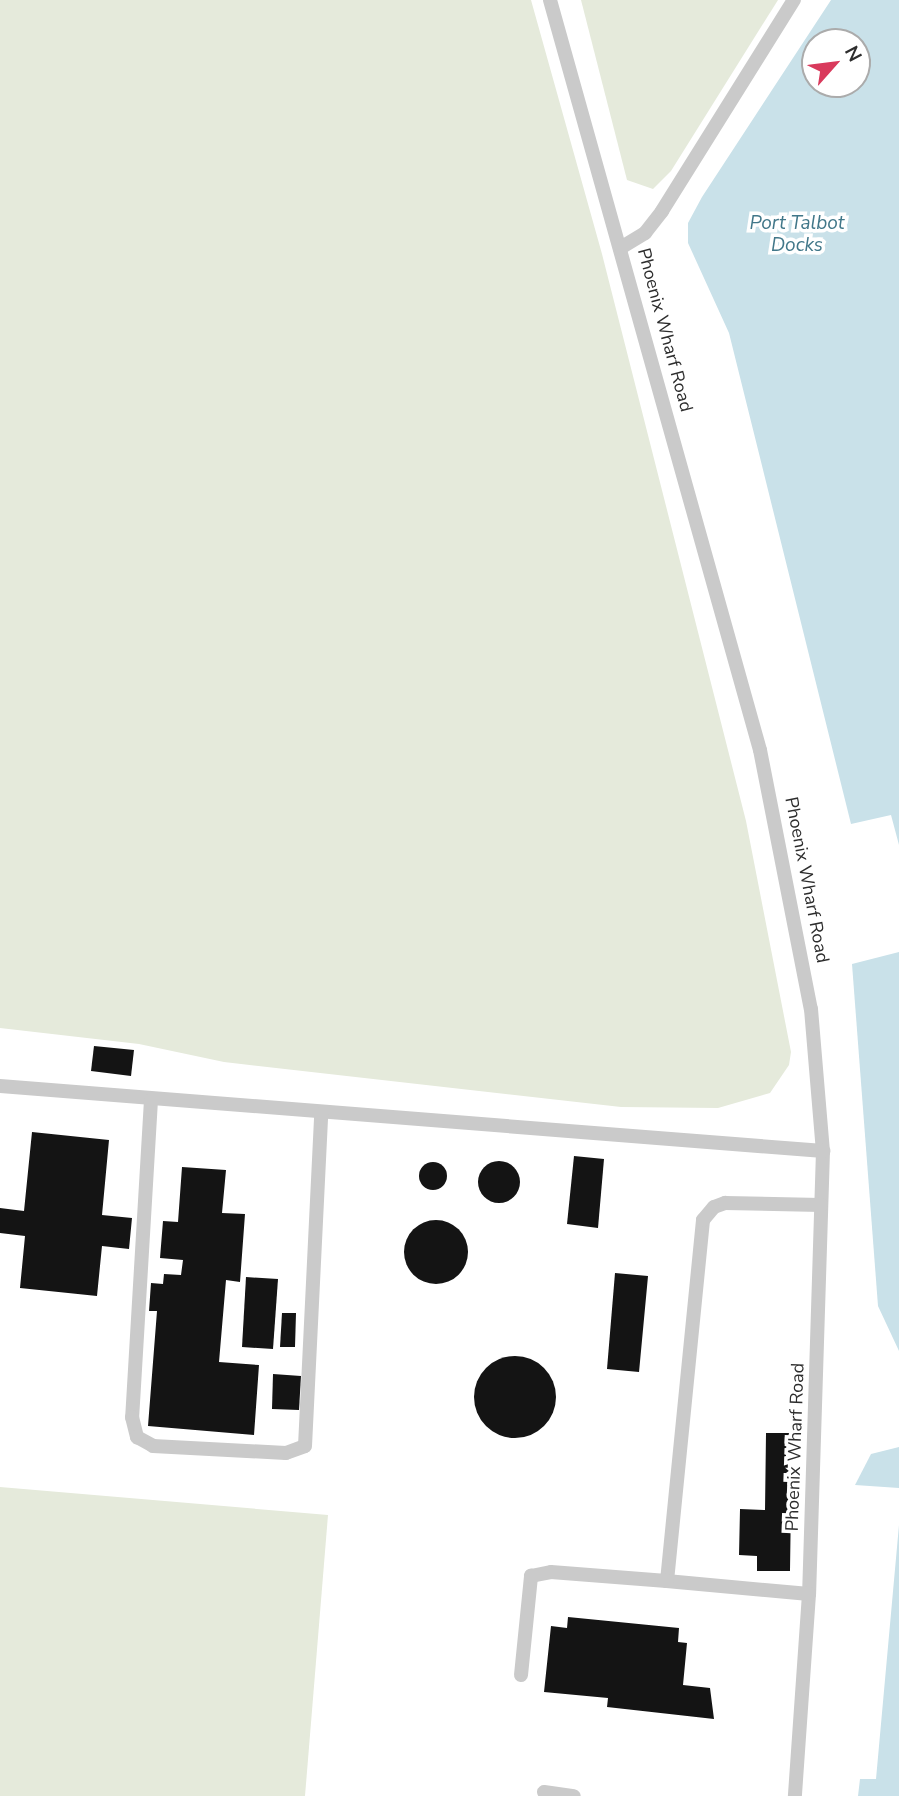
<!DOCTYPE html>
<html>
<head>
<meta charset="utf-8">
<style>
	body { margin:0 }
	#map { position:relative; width:899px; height:1796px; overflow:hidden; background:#fff; font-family:"Nunito Sans",sans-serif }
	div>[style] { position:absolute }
	.green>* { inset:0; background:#e5eadb }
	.water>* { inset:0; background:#c9e1e9 }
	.building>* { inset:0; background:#141414 }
	.round { border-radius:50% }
	.lane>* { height:14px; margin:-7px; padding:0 7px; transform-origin:7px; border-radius:7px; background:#cacaca }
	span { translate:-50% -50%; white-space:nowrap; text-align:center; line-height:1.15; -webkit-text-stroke:7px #fff; paint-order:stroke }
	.street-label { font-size:18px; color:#2d2d2d }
	.water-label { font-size:19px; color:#417789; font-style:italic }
	.north { position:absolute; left:801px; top:28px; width:70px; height:70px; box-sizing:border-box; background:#fff; border:2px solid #ababab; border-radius:50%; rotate:62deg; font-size:19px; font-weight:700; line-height:28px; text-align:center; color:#2d2d2d }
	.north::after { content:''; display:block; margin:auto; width:24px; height:32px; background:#d93a5c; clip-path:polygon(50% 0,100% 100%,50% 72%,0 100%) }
</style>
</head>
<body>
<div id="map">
	<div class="green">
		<i style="clip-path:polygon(0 0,531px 0,602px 254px,746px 821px,791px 1052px,789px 1065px,770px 1093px,718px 1108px,621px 1107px,224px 1062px,139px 1044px,0 1028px)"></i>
		<i style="clip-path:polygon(581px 0,778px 0,671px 171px,653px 189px,627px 180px)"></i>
		<i style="clip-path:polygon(0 1487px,328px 1515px,305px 1796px,0 1796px)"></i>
	</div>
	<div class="water">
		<i style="clip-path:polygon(evenodd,831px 0,899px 0,899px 845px,891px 815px,851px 824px,729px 333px,688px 243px,688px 223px,702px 197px,831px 0,815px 42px,857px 42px,857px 84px,815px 84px,815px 42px)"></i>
		<i style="clip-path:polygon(899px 952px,899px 1351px,878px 1306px,852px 964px)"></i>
		<i style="clip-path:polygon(899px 1447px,899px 1488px,855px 1485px,871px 1454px)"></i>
		<i style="clip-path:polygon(899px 1525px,899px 1796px,858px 1796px,860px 1779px,876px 1779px)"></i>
	</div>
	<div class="building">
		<i style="clip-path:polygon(94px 1046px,134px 1050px,131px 1076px,91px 1071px)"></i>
		<i style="clip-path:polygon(32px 1132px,109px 1140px,102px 1215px,132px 1218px,129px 1249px,102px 1246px,97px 1296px,20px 1288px,25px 1236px,0 1233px,0 1208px,24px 1211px)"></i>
		<i style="clip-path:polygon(574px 1156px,604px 1159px,598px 1228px,567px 1224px)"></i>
		<i class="round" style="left:478px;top:1161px;width:42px;height:42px"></i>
		<i class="round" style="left:419px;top:1162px;width:28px;height:28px"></i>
		<i style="clip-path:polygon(182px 1167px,226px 1170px,222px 1213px,245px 1214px,240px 1282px,226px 1280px,219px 1362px,259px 1365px,254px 1435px,148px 1426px,157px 1311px,149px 1311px,151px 1283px,163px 1284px,164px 1274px,181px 1275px,183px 1260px,160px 1258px,163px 1221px,178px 1222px)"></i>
		<i class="round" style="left:404px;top:1220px;width:64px;height:64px"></i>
		<i style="clip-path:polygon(615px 1273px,648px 1276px,639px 1372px,607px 1369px)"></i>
		<i style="clip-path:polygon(246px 1277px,278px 1279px,273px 1349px,242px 1347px)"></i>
		<i style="clip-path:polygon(282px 1313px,296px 1313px,295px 1347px,280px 1347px)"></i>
		<i class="round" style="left:474px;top:1356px;width:82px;height:82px"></i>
		<i style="clip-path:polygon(273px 1374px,301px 1376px,299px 1410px,272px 1409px)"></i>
		<i style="clip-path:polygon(766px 1433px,792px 1433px,790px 1571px,757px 1571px,757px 1556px,739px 1555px,740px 1509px,765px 1510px)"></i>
		<i style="clip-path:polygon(568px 1617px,679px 1628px,678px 1642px,687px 1643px,683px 1685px,710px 1688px,714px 1719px,607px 1707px,608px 1698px,544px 1692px,551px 1626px,567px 1628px)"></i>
	</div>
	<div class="lane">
		<i style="left:550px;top:0;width:779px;rotate:74.36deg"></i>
		<i style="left:760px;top:750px;width:264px;rotate:78.9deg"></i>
		<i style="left:811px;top:1009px;width:143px;rotate:85.2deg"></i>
		<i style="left:823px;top:1151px;width:443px;rotate:91.8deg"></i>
		<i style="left:809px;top:1594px;width:202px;rotate:94deg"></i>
		<i style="left:622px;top:247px;width:27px;rotate:-31deg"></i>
		<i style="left:645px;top:233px;width:28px;rotate:-52deg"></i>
		<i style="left:662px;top:211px;width:249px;rotate:-58deg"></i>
		<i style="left:0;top:1086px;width:826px;rotate:4.52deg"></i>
		<i style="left:151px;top:1100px;width:318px;rotate:93.4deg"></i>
		<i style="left:132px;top:1417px;width:21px;rotate:76deg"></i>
		<i style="left:137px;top:1437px;width:18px;rotate:29deg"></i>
		<i style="left:153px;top:1446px;width:133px;rotate:3deg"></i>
		<i style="left:286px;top:1453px;width:20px;rotate:-20deg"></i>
		<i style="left:305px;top:1446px;width:333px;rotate:-87.2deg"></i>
		<i style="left:809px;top:1594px;width:143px;rotate:-174.8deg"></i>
		<i style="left:667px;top:1581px;width:363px;rotate:-84.3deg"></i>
		<i style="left:703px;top:1220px;width:17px;rotate:-50deg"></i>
		<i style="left:714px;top:1207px;width:12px;rotate:-20deg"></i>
		<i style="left:725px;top:1203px;width:96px;rotate:1.2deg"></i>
		<i style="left:521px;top:1675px;width:100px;rotate:-84.2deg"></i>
		<i style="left:531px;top:1576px;width:20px;rotate:-11deg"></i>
		<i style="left:551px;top:1572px;width:116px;rotate:4.4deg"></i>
		<i style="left:544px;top:1792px;width:30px;rotate:8deg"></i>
	</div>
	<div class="street-label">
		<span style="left:665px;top:330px;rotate:75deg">Phoenix Wharf Road</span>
		<span style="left:807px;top:880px;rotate:79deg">Phoenix Wharf Road</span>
		<span style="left:795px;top:1447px;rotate:-88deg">Phoenix Wharf Road</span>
	</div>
	<div class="water-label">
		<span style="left:797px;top:235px">Port Talbot<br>Docks</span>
	</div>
	<div class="north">N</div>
</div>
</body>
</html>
